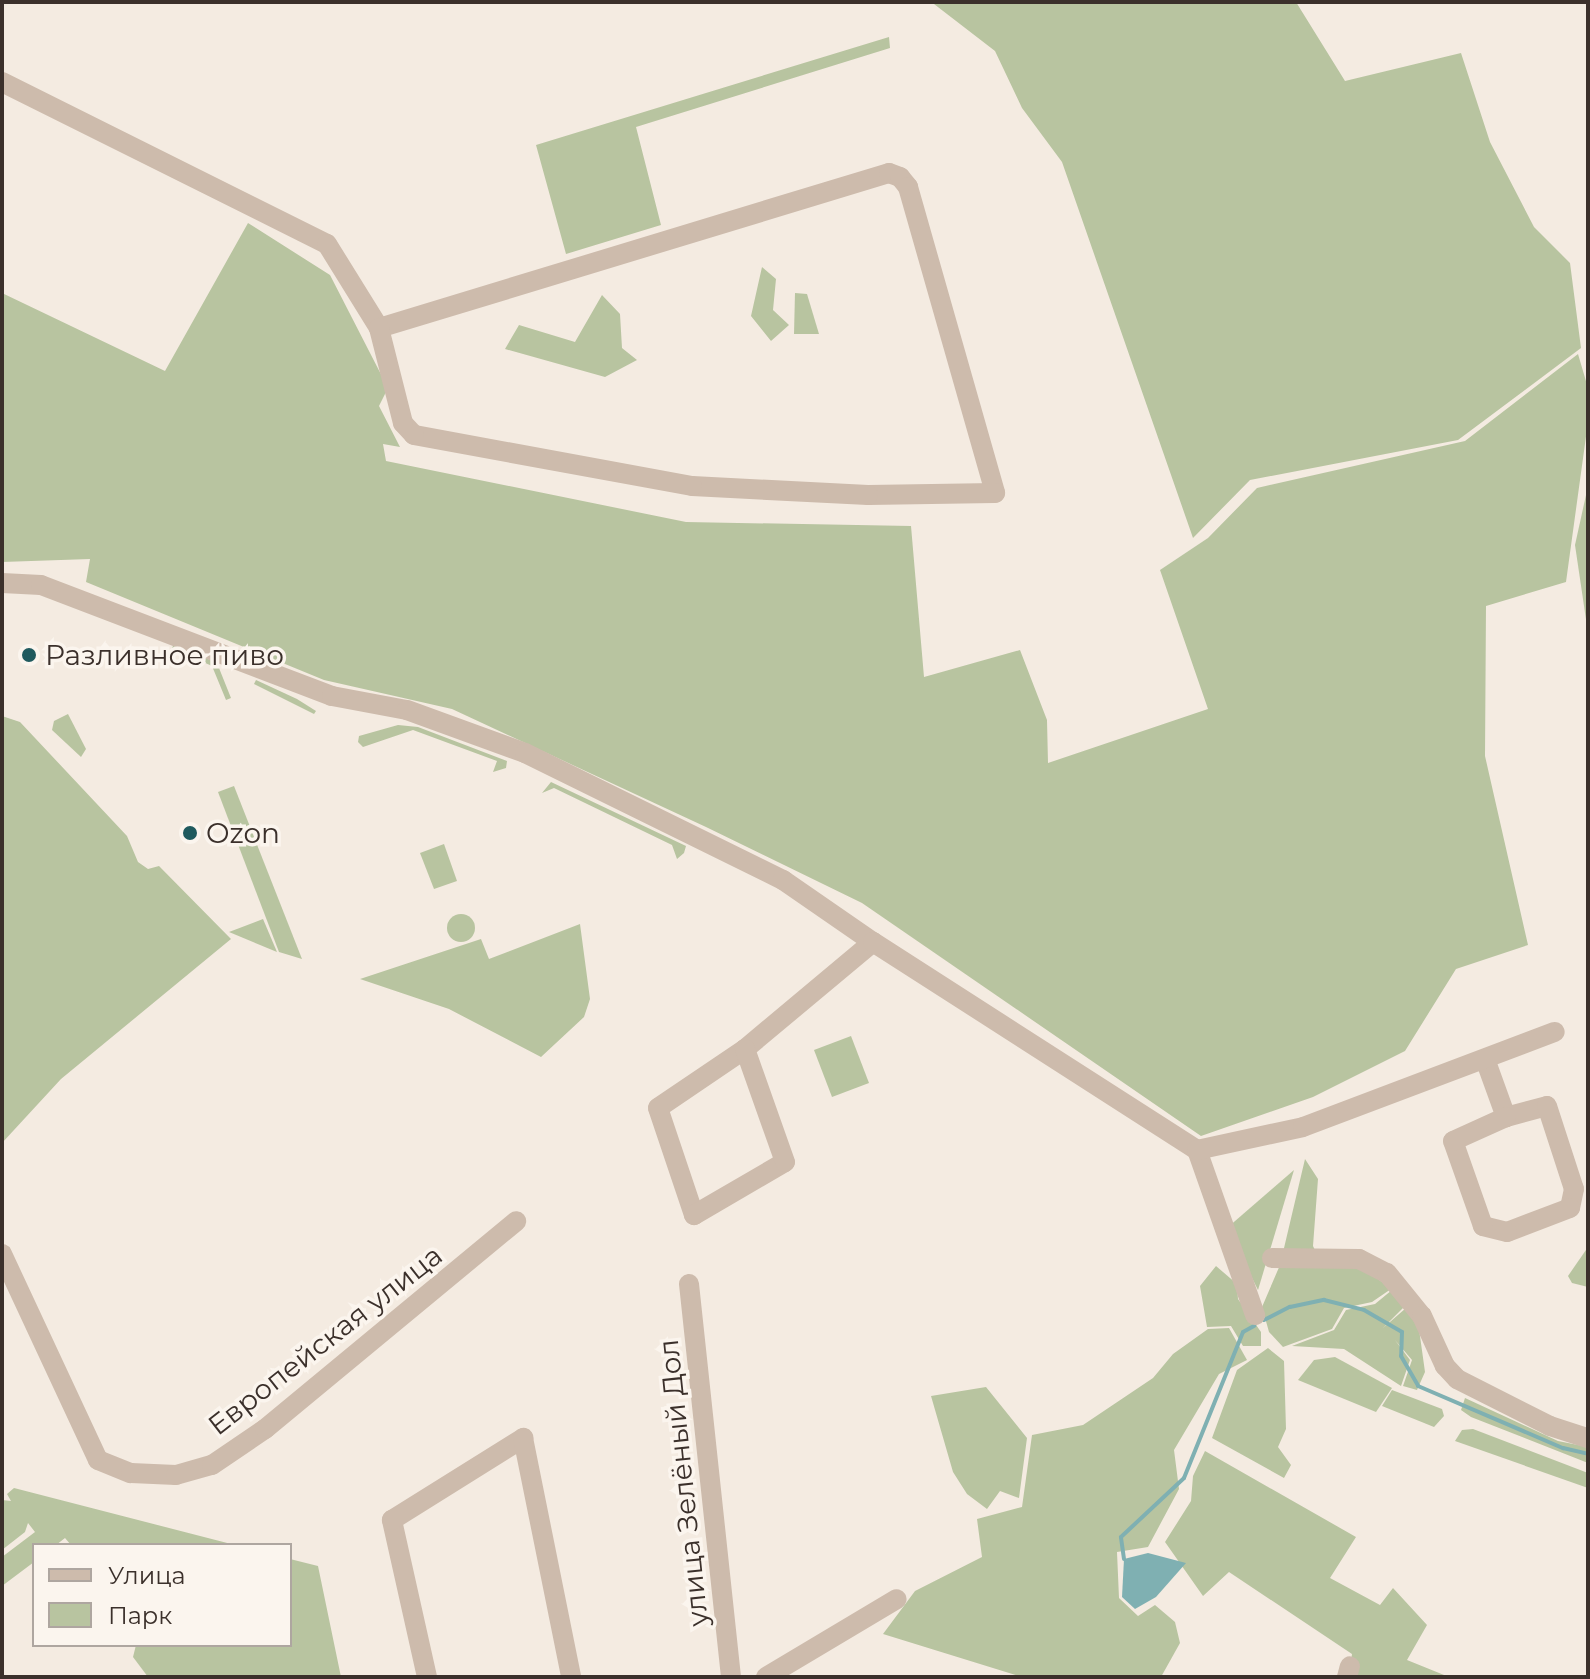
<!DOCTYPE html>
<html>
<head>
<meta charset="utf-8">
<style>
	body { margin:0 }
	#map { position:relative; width:1590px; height:1679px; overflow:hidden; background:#f4ebe1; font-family:Montserrat,sans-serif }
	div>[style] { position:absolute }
	.green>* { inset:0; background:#b8c4a0 }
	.round { border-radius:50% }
	.water>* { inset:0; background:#7fb0b2 }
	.stream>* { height:4px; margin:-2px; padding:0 2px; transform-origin:2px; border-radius:2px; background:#7fb0b2 }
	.minor>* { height:20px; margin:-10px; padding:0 10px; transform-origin:10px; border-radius:10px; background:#cdbbac }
	.dots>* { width:22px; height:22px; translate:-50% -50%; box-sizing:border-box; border:4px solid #fbf5ee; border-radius:50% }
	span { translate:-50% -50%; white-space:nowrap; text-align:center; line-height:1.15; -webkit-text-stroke:7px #fbf5ee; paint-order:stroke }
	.poi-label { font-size:28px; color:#3b302b }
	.left { translate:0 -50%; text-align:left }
	.street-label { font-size:28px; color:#3b302b }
	.frame { position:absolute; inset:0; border:4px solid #3b302b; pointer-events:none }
	.legend { position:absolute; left:32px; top:1543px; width:260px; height:104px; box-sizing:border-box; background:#fbf5ee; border:2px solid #aea6a0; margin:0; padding:10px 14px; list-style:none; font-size:24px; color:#3b302b }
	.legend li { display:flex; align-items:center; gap:16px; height:40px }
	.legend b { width:40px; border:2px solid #aea6a0 }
</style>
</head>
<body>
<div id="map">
	<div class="green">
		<i style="clip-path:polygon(1296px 2px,1345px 81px,1461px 53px,1490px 142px,1534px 227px,1570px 263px,1581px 348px,1458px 440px,1250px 480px,1193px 538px,1062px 162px,1022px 108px,995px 51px,934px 4px)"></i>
		<i style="clip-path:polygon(889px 37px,890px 48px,636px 127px,661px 225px,566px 254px,536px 145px)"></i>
		<i style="clip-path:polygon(248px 223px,330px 275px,388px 388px,379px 406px,400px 447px,383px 444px,386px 461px,686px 522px,911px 526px,924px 677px,1020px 650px,1047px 720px,1048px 763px,1208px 709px,1160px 570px,1208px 538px,1257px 488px,1465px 441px,1578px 354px,1588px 388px,1588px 422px,1566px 582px,1486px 606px,1485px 756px,1528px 945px,1456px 969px,1405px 1051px,1313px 1097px,1201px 1136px,862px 903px,706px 827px,452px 709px,324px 680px,86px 582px,90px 559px,2px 562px,2px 293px,165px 371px)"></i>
		<i style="clip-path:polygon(762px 267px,776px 279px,773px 310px,789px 325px,771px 341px,751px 316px)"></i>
		<i style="clip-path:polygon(795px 293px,807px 294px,819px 334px,794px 334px)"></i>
		<i style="clip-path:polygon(602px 295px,620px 314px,622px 348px,637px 360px,605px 377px,505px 349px,519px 325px,575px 342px)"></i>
		<i style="clip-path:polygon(1588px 486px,1588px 633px,1575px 545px)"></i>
		<i style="clip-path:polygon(174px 644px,217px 663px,231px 698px,226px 700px,212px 666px,172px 648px)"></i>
		<i style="clip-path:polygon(256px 680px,297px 699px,316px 711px,314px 714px,254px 684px)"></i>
		<i style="clip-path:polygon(68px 714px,86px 749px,81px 757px,52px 730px,54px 721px)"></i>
		<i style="clip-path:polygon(2px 716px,20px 722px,127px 836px,138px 862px,148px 869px,159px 866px,231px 939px,61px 1079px,2px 1143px)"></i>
		<i style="clip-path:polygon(398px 725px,418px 727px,507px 761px,506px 768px,493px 772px,497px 761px,413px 730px,363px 747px,358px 742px,359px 736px)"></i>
		<i style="clip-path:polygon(551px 782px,686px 846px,684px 853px,677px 859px,672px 845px,554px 788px,542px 793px)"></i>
		<i style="clip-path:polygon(234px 786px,302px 959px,279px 952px,218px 792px)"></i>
		<i style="clip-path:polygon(444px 844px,457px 881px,434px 889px,420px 853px)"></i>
		<i class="round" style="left:447px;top:914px;width:28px;height:28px"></i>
		<i style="clip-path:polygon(263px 919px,277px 952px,229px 932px)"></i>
		<i style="clip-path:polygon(580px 924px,590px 999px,584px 1017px,541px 1057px,449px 1009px,360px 979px,481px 939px,489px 959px)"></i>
		<i style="clip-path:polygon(851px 1036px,869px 1083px,832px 1097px,814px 1050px)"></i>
		<i style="clip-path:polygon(1305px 1159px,1318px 1179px,1313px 1246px,1321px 1263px,1357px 1263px,1391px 1289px,1372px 1302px,1344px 1308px,1332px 1329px,1283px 1347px,1269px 1332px,1262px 1307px,1280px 1265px)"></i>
		<i style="clip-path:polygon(1294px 1170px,1258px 1290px,1227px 1228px)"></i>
		<i style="clip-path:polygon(1588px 1247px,1588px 1287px,1572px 1283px,1568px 1276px)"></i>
		<i style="clip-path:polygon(1216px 1266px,1237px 1284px,1238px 1299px,1261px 1332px,1261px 1346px,1243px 1346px,1231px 1326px,1207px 1327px,1200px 1286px)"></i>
		<i style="clip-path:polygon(1392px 1290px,1405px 1306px,1383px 1328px,1406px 1308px,1419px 1329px,1425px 1372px,1417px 1390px,1403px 1386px,1412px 1360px,1395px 1340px,1410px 1360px,1401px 1386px,1344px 1349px,1292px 1346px,1334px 1330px,1346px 1310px,1375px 1304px)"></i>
		<i style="clip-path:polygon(1229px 1328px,1247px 1360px,1219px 1374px,1174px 1450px,1179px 1489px,1148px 1547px,1117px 1552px,1119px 1598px,1138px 1616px,1155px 1605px,1175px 1622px,1180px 1643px,1161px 1677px,1022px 1677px,883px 1634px,915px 1591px,982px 1557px,977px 1519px,1022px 1507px,1032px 1435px,1083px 1425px,1153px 1378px,1173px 1354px,1208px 1329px)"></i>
		<i style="clip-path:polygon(1268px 1348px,1284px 1361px,1286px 1429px,1278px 1447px,1291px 1465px,1284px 1478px,1212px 1438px,1237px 1370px)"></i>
		<i style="clip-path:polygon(1335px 1357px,1392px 1388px,1376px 1412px,1298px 1380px,1314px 1360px)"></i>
		<i style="clip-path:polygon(986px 1387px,1027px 1438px,1019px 1498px,1000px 1491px,987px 1509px,967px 1494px,953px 1472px,931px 1396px)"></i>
		<i style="clip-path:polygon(1392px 1390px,1442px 1409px,1444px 1416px,1434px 1427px,1382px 1406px)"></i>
		<i style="clip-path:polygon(1465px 1398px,1558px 1441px,1588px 1447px,1588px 1463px,1471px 1417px,1461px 1410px)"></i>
		<i style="clip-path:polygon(1473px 1429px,1588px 1473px,1588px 1488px,1455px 1441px,1462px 1430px)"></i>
		<i style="clip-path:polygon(1205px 1451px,1356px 1537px,1330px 1578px,1380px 1605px,1393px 1588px,1427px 1625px,1407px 1660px,1449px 1677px,1349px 1677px,1352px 1654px,1229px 1572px,1203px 1596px,1165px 1542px,1191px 1501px,1193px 1476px)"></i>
		<i style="clip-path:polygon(14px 1488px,235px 1545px,71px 1545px,65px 1538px,56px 1545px,34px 1545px,34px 1562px,2px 1586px,2px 1557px,35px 1532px,28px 1523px,25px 1532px,2px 1550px,2px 1500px,11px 1501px,7px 1494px)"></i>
		<i style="clip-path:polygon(290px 1559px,318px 1566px,341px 1677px,148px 1677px,133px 1657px,136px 1645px,290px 1645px)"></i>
	</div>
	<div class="water">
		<i style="clip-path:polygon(1148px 1553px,1186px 1563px,1156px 1597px,1135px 1609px,1122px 1597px,1124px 1559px)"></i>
	</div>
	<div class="stream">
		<i style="left:1264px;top:1320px;width:29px;rotate:-27deg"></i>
		<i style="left:1290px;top:1307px;width:35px;rotate:-12deg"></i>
		<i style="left:1324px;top:1300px;width:41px;rotate:14deg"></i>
		<i style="left:1364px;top:1310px;width:44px;rotate:30.1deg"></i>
		<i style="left:1402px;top:1332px;width:24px;rotate:92deg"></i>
		<i style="left:1401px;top:1356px;width:34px;rotate:60deg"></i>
		<i style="left:1418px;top:1386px;width:158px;rotate:23.2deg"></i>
		<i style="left:1563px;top:1448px;width:26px;rotate:13deg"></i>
		<i style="left:1124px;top:1559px;width:22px;rotate:-98deg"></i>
		<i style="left:1121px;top:1537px;width:86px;rotate:-43.1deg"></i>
		<i style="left:1184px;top:1478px;width:157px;rotate:-68deg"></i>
		<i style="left:1243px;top:1332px;width:13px;rotate:-29deg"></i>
	</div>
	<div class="minor">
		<i style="left:2px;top:82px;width:363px;rotate:26.5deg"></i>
		<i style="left:327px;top:244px;width:99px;rotate:58.2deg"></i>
		<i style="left:379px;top:328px;width:533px;rotate:-16.91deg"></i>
		<i style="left:889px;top:173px;width:12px;rotate:20deg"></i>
		<i style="left:900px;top:177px;width:13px;rotate:51deg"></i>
		<i style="left:908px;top:187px;width:318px;rotate:74.1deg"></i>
		<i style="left:995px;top:493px;width:127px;rotate:179.1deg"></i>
		<i style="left:868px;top:495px;width:176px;rotate:-177.1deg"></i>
		<i style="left:692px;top:486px;width:283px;rotate:-169.6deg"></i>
		<i style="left:414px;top:435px;width:16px;rotate:-133deg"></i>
		<i style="left:403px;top:423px;width:98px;rotate:-104.2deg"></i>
		<i style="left:2px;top:583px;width:39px;rotate:3deg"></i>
		<i style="left:41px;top:585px;width:311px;rotate:20.9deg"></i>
		<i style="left:332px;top:696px;width:76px;rotate:10.6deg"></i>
		<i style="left:407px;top:710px;width:126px;rotate:20deg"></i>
		<i style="left:525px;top:753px;width:288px;rotate:26.2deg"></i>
		<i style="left:783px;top:880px;width:109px;rotate:34.6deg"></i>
		<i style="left:873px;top:942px;width:167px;rotate:140.1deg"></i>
		<i style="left:745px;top:1049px;width:105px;rotate:145.9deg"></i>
		<i style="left:658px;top:1108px;width:113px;rotate:71.4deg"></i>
		<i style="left:694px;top:1215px;width:105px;rotate:-30.2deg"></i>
		<i style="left:785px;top:1162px;width:120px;rotate:-109.5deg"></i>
		<i style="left:873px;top:942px;width:385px;rotate:32.7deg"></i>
		<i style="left:1197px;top:1150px;width:175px;rotate:70.6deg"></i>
		<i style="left:1485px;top:1059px;width:62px;rotate:70.1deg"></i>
		<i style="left:1506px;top:1117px;width:42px;rotate:-15deg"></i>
		<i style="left:1547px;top:1106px;width:87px;rotate:72deg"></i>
		<i style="left:1574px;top:1189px;width:19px;rotate:102deg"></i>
		<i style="left:1570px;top:1208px;width:67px;rotate:159.1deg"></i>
		<i style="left:1507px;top:1232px;width:25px;rotate:-166deg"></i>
		<i style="left:1483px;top:1226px;width:90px;rotate:-109.4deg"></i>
		<i style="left:1453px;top:1141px;width:58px;rotate:-24.4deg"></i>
		<i style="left:1197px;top:1150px;width:108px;rotate:-12.2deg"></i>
		<i style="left:1303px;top:1127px;width:269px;rotate:-20.7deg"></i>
		<i style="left:2px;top:1254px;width:227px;rotate:65deg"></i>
		<i style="left:98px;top:1460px;width:35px;rotate:22deg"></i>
		<i style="left:131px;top:1473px;width:45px;rotate:2.5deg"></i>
		<i style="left:176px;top:1475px;width:37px;rotate:-16deg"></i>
		<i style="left:212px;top:1465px;width:64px;rotate:-34.2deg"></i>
		<i style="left:265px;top:1429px;width:326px;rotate:-39.6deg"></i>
		<i style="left:1272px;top:1258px;width:87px;rotate:0.7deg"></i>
		<i style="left:1359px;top:1259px;width:31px;rotate:27deg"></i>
		<i style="left:1387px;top:1273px;width:55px;rotate:50.9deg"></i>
		<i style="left:1422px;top:1316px;width:55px;rotate:65.3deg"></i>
		<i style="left:1445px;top:1366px;width:18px;rotate:47deg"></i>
		<i style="left:1457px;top:1379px;width:104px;rotate:26.8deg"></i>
		<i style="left:1550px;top:1426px;width:40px;rotate:18deg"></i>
		<i style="left:689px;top:1284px;width:395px;rotate:83.9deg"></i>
		<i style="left:427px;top:1677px;width:161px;rotate:-102.6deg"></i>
		<i style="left:392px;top:1520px;width:155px;rotate:-32deg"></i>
		<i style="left:523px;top:1438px;width:244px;rotate:78.6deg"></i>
		<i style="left:766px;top:1677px;width:152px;rotate:-30.8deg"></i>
		<i style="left:1347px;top:1677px;width:11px;rotate:-75deg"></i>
	</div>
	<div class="dots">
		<i style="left:29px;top:655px;background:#1f5a5e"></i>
		<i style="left:190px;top:833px;background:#1f5a5e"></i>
	</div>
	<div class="poi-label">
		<span class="left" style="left:45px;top:655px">Разливное пиво</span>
		<span class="left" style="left:206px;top:833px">Ozon</span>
	</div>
	<div class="street-label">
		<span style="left:325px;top:1340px;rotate:-38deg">Европейская улица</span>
		<span style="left:683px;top:1483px;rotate:-96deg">улица Зелёный Дол</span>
	</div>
	<div class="frame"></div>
	<ul class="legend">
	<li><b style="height:10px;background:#cdbbac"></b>Улица</li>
	<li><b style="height:22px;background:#b8c4a0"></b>Парк</li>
	</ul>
</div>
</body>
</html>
